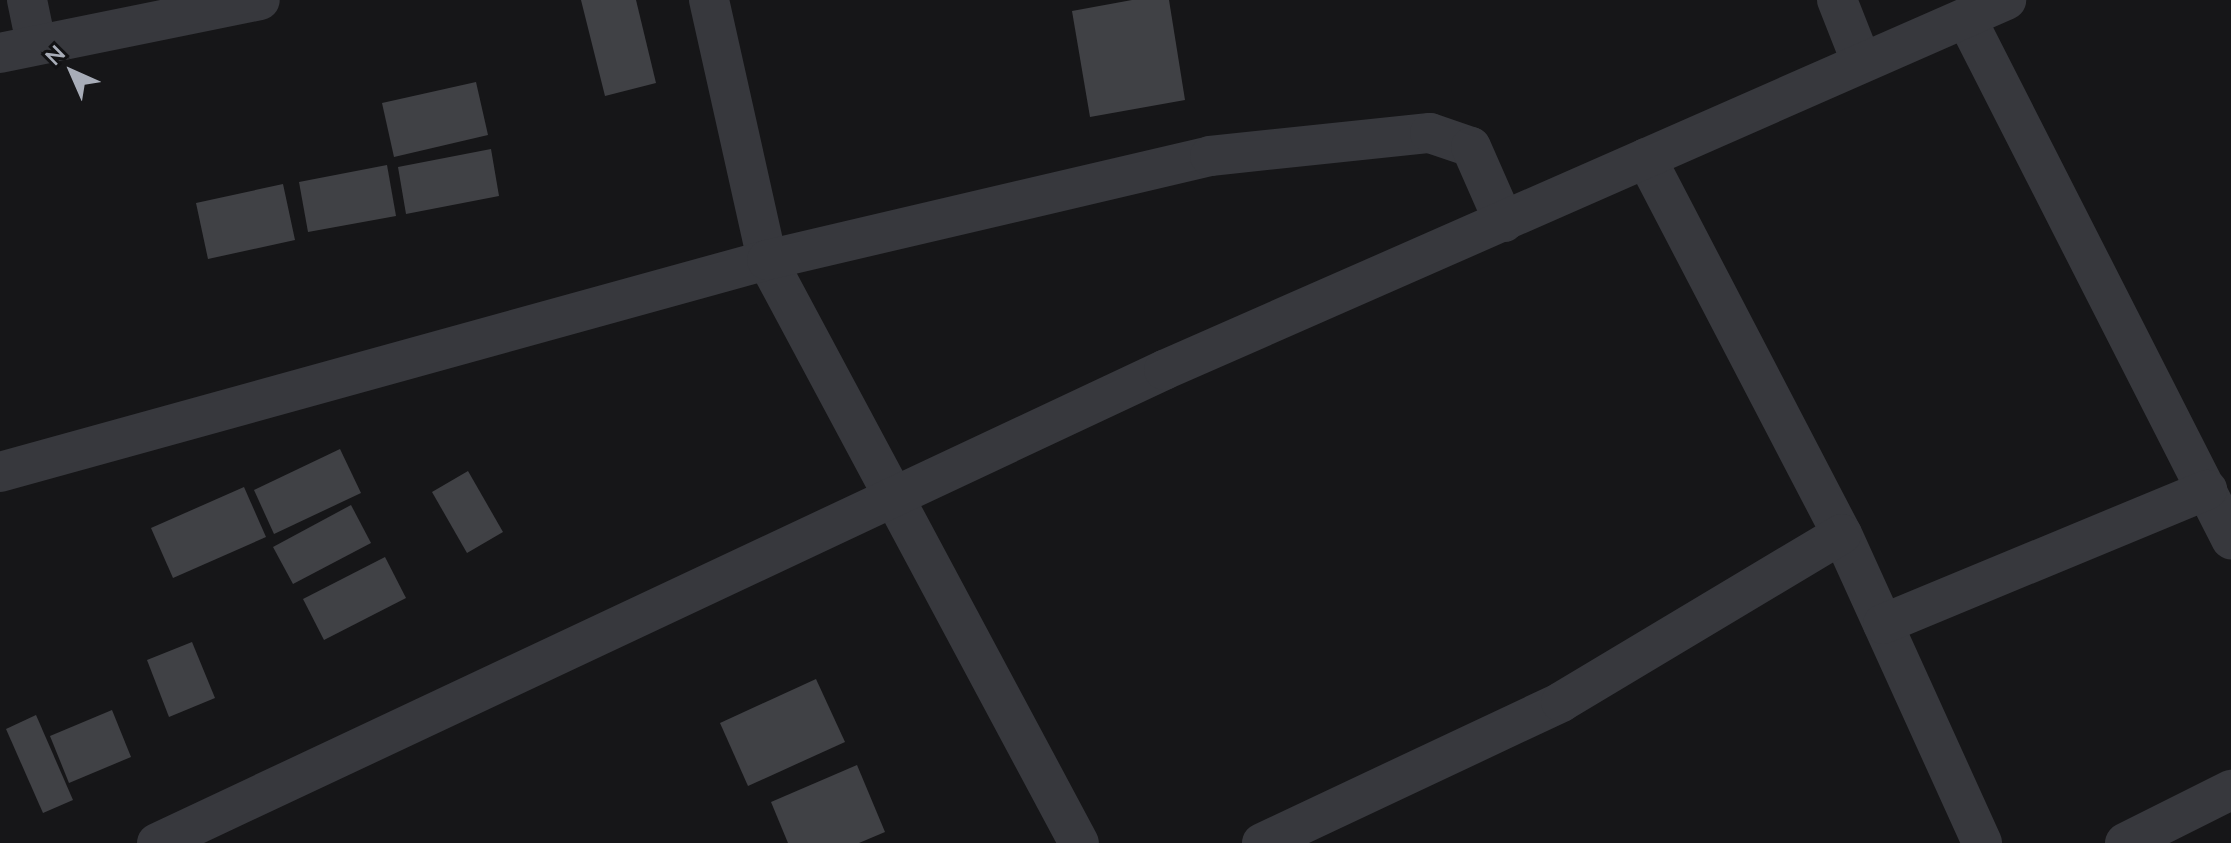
<!DOCTYPE html>
<html>
<head>
<meta charset="utf-8">
<style>
	body { margin:0 }
	#map { position:relative; width:2231px; height:843px; overflow:hidden; background:#161618; font-family:Lato,sans-serif }
	div>[style] { position:absolute }
	.building>* { inset:0; background:#404145 }
	.minor>* { height:40px; margin:-20px; padding:0 20px; transform-origin:20px; border-radius:20px; background:#37383d }
	span { translate:-50% -50%; white-space:nowrap; text-align:center; line-height:1.15; -webkit-text-stroke:6px #111113; paint-order:stroke }
	.north { position:absolute; left:32px; top:32px; width:80px; height:80px; -webkit-text-stroke:6px #111113; paint-order:stroke; rotate:315deg; font-size:22px; font-weight:700; line-height:32px; text-align:center; color:#a8adb8 }
	.north::after { content:''; display:block; margin:auto; width:28px; height:36px; background:#a8adb8; clip-path:polygon(50% 0,100% 100%,50% 72%,0 100%) }
</style>
</head>
<body>
<div id="map">
	<div class="building">
		<i style="clip-path:polygon(581px 0,636px 0,656px 83px,605px 96px)"></i>
		<i style="clip-path:polygon(1132px 0,1169px 0,1185px 100px,1090px 117px,1072px 11px)"></i>
		<i style="clip-path:polygon(476px 82px,488px 135px,394px 157px,382px 103px)"></i>
		<i style="clip-path:polygon(491px 149px,499px 196px,406px 214px,398px 167px)"></i>
		<i style="clip-path:polygon(387px 165px,396px 216px,308px 232px,299px 182px)"></i>
		<i style="clip-path:polygon(283px 184px,295px 240px,208px 259px,196px 203px)"></i>
		<i style="clip-path:polygon(340px 449px,361px 493px,274px 534px,254px 490px)"></i>
		<i style="clip-path:polygon(468px 471px,503px 532px,467px 553px,432px 492px)"></i>
		<i style="clip-path:polygon(244px 487px,266px 537px,173px 578px,151px 528px)"></i>
		<i style="clip-path:polygon(351px 505px,371px 543px,293px 584px,273px 547px)"></i>
		<i style="clip-path:polygon(385px 557px,406px 598px,324px 640px,303px 599px)"></i>
		<i style="clip-path:polygon(192px 642px,215px 698px,169px 717px,147px 660px)"></i>
		<i style="clip-path:polygon(816px 679px,845px 742px,748px 786px,720px 723px)"></i>
		<i style="clip-path:polygon(112px 710px,131px 757px,69px 783px,50px 736px)"></i>
		<i style="clip-path:polygon(36px 715px,73px 800px,43px 813px,6px 729px)"></i>
		<i style="clip-path:polygon(857px 765px,885px 832px,859px 843px,788px 843px,771px 802px)"></i>
	</div>
	<div class="minor">
		<i style="left:27px;top:0;width:44px;rotate:78.2deg"></i>
		<i style="left:709px;top:0;width:266px;rotate:77.4deg"></i>
		<i style="left:767px;top:260px;width:661px;rotate:61.85deg"></i>
		<i style="left:1837px;top:0;width:66px;rotate:68.5deg"></i>
		<i style="left:1966px;top:18px;width:585px;rotate:63.04deg"></i>
		<i style="left:0;top:53px;width:265px;rotate:-11.5deg"></i>
		<i style="left:1646px;top:158px;width:424px;rotate:62.5deg"></i>
		<i style="left:1842px;top:534px;width:339px;rotate:65.6deg"></i>
		<i style="left:0;top:472px;width:796px;rotate:-15.45deg"></i>
		<i style="left:767px;top:260px;width:455px;rotate:-13.2deg"></i>
		<i style="left:1210px;top:156px;width:221px;rotate:-6deg"></i>
		<i style="left:1430px;top:133px;width:43px;rotate:18.9deg"></i>
		<i style="left:1471px;top:147px;width:82px;rotate:66.3deg"></i>
		<i style="left:1883px;top:624px;width:351px;rotate:-22.5deg"></i>
		<i style="left:157px;top:843px;width:1113px;rotate:-25.16deg"></i>
		<i style="left:1164px;top:370px;width:920px;rotate:-23.72deg"></i>
		<i style="left:1262px;top:843px;width:331px;rotate:-25.2deg"></i>
		<i style="left:1561px;top:702px;width:327px;rotate:-30.9deg"></i>
		<i style="left:2125px;top:843px;width:119px;rotate:-26.6deg"></i>
	</div>
	<div class="north">N</div>
</div>
</body>
</html>
